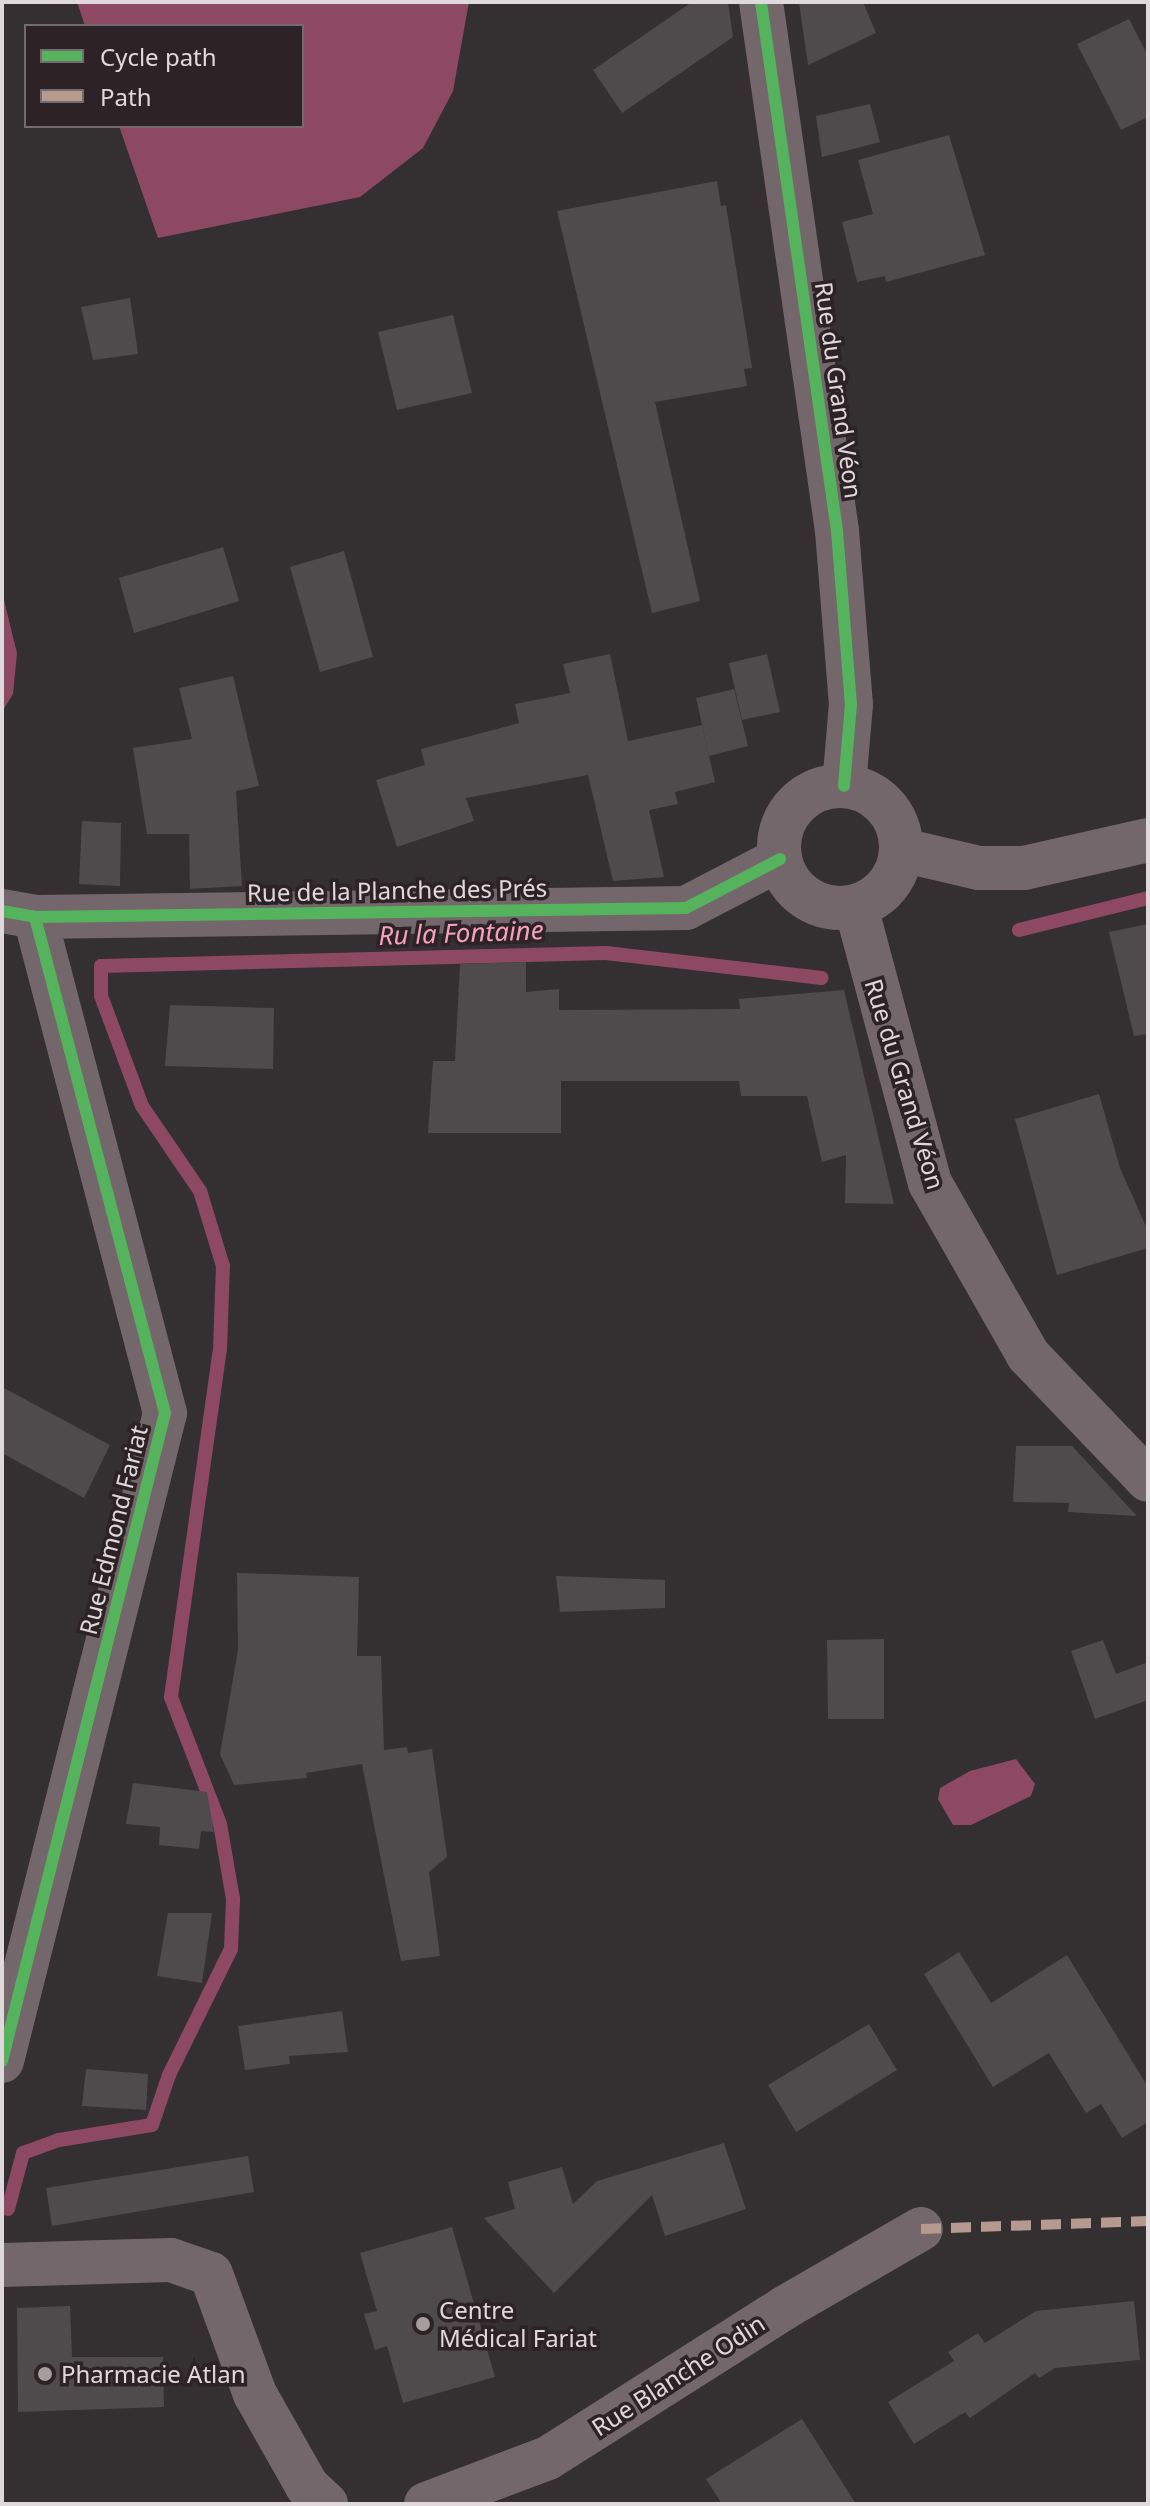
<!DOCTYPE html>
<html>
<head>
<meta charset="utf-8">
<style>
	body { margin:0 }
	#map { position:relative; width:1150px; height:2506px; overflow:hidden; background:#342f30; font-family:"Noto Sans",sans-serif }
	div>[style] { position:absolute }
	.water>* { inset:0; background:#8e4962 }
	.stream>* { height:14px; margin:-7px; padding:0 7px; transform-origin:7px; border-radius:7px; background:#8e4962 }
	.building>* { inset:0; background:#4f4a4c }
	.minor>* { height:44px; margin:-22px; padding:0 22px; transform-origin:22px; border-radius:22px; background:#73676b }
	.minor>.ring { margin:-22px; padding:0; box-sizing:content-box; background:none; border:44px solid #73676b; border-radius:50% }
	.quiet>* { height:10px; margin-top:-5px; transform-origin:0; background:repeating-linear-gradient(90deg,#b69a8f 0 20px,transparent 0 30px) }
	.cycleway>* { height:12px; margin:-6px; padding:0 6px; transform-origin:6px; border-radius:6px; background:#56b35d }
	.dots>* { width:22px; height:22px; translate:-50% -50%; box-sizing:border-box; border:4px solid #2d2225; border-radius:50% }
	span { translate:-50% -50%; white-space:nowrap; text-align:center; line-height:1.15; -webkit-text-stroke:7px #2d2225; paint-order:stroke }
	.street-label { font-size:24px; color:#e0d9db }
	.poi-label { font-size:24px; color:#e0d9db }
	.left { translate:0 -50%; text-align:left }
	.water-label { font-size:26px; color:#f7a1bd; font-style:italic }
	.frame { position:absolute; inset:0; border:4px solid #e0d9db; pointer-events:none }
	.legend { position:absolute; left:24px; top:24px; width:280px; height:104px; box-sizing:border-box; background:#2d2225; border:2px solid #756b6e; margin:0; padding:10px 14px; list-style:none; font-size:24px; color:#e0d9db }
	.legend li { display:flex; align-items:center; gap:16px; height:40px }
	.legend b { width:40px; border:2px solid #756b6e }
</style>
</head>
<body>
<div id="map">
	<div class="water">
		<i style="clip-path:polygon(77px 2px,469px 2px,453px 91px,423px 148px,360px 197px,158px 238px,119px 126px,302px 126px,302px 26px,85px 26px)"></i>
		<i style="clip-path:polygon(2px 592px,17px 653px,13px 694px,2px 712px)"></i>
		<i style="clip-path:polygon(1016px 1759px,1035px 1784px,1031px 1796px,971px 1825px,953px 1825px,938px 1799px,940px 1788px,970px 1771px)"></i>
	</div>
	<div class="stream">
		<i style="left:1019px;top:930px;width:133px;rotate:-13.9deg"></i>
		<i style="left:8px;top:2209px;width:58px;rotate:-75deg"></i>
		<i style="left:23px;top:2153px;width:38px;rotate:-20deg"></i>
		<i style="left:59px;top:2140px;width:94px;rotate:-9.2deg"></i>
		<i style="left:152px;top:2125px;width:53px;rotate:-71.2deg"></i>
		<i style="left:169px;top:2075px;width:140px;rotate:-63.8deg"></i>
		<i style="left:231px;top:1949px;width:50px;rotate:-87.7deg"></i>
		<i style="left:233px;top:1899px;width:76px;rotate:-99.8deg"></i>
		<i style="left:220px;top:1824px;width:136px;rotate:-111.1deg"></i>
		<i style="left:171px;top:1697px;width:350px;rotate:-82deg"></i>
		<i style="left:220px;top:1350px;width:84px;rotate:-88deg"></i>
		<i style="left:223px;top:1266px;width:78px;rotate:-107deg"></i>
		<i style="left:200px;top:1191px;width:103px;rotate:-124.3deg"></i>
		<i style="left:142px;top:1106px;width:117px;rotate:-110.4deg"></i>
		<i style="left:101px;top:996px;width:30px;rotate:-90deg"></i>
		<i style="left:101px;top:966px;width:505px;rotate:-1.47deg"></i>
		<i style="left:606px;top:953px;width:217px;rotate:6.6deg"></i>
	</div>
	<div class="building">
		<i style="clip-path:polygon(692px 2px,728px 2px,733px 37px,622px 113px,593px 70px)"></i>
		<i style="clip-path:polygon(799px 2px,863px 2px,876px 33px,808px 65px)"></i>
		<i style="clip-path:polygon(1129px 19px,1148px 56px,1148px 117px,1121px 130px,1077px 44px)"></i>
		<i style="clip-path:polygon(870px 104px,880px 142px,822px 157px,816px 116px)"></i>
		<i style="clip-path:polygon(949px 135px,985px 255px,886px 282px,885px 276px,857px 282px,842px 222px,873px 214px,858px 160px)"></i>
		<i style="clip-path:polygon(717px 181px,721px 206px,726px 205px,752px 368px,744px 369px,747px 386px,655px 402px,700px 601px,652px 613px,557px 211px)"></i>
		<i style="clip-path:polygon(130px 298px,138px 354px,93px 360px,81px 307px)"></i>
		<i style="clip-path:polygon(453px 315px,472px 393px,397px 410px,378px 332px)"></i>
		<i style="clip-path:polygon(223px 547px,239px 601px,134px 633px,119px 578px)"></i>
		<i style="clip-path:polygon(344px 551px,373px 657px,320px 672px,290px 567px)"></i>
		<i style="clip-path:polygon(610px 654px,628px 741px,702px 725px,715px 782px,675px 792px,678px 804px,649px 810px,664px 877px,613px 881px,588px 775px,466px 798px,474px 821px,397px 847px,376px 780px,425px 765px,421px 749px,519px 723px,515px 704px,570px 693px,563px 664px)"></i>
		<i style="clip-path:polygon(767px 654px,780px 712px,742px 720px,729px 663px)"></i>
		<i style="clip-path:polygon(233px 676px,259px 786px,236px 791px,242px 886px,190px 889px,189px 834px,147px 834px,133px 748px,192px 739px,179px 688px)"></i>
		<i style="clip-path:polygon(734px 689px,748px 746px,709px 756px,696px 698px)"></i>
		<i style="clip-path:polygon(82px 821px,121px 823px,120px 886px,79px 884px)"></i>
		<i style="clip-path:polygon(1148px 924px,1148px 1034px,1134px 1036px,1109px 932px)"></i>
		<i style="clip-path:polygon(526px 962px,526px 992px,559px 989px,559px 1010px,740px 1009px,739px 999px,844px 990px,894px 1204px,845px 1203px,846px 1155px,822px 1162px,807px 1096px,741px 1096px,739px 1081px,561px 1081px,561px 1133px,428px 1133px,433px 1061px,455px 1061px,460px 964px)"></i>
		<i style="clip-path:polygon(170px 1005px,274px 1008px,273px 1069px,165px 1066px)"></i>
		<i style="clip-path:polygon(1099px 1094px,1120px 1168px,1148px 1231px,1148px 1248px,1057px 1275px,1015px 1119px)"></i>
		<i style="clip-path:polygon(2px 1387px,110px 1445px,84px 1498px,2px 1453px)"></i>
		<i style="clip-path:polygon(1016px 1446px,1072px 1446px,1137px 1516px,1068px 1512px,1069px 1503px,1013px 1502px)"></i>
		<i style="clip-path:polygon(237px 1573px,359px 1577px,357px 1656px,381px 1656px,384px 1750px,407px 1747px,408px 1753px,432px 1749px,447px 1857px,429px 1872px,440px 1956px,401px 1961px,362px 1764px,306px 1773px,307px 1778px,234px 1785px,220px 1754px,238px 1650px)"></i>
		<i style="clip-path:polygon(556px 1576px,665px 1580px,665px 1608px,560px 1612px)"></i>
		<i style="clip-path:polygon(884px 1639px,884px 1719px,828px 1719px,827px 1640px)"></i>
		<i style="clip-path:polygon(1103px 1640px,1116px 1674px,1148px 1662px,1148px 1700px,1095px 1719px,1071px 1651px)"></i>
		<i style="clip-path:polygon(133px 1783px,207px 1792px,214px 1832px,201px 1831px,199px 1849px,159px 1845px,160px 1827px,126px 1824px)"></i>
		<i style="clip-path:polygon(168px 1913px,212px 1913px,202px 1983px,157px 1976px)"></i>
		<i style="clip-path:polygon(959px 1952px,991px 2003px,1067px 1955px,1148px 2087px,1148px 2122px,1122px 2138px,1101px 2104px,1086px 2113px,1049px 2053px,993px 2087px,924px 1974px)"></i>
		<i style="clip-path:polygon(342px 2011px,348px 2052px,289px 2056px,290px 2064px,245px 2070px,238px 2026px)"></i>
		<i style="clip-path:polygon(869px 2024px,897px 2070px,796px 2132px,768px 2085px)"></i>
		<i style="clip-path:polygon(86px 2069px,148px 2074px,146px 2110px,82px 2106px)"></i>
		<i style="clip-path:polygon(724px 2143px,746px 2209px,665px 2236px,652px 2195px,554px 2293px,484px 2218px,515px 2209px,508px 2182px,562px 2167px,573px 2204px,597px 2181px)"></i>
		<i style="clip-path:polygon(248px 2156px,254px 2192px,52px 2226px,46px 2188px)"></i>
		<i style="clip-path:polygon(452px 2227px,495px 2377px,403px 2403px,387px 2346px,375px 2350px,364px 2314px,377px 2311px,360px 2253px)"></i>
		<i style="clip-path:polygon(1134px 2301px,1140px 2360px,1055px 2368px,1039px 2378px,1035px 2373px,970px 2418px,965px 2412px,914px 2444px,888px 2402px,954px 2361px,948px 2352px,978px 2333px,985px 2343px,1036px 2311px)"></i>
		<i style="clip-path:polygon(70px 2306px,72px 2357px,163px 2357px,164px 2407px,18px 2412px,17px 2308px)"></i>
		<i style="clip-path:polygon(802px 2419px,856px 2504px,722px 2504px,706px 2479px)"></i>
	</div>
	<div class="minor">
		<i style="left:761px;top:2px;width:534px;rotate:81.82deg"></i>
		<i style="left:837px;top:531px;width:174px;rotate:85.4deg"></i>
		<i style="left:851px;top:704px;width:82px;rotate:94.9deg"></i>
		<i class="ring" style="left:779px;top:786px;width:78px;height:78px"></i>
		<i style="left:902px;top:850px;width:79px;rotate:13.2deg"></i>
		<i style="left:979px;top:868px;width:45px"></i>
		<i style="left:1024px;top:868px;width:127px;rotate:-12.7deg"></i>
		<i style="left:856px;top:907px;width:286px;rotate:75deg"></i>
		<i style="left:930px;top:1183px;width:198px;rotate:60.3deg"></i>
		<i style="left:1028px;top:1355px;width:173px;rotate:46.2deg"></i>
		<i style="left:2px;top:911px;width:34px;rotate:10deg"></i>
		<i style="left:35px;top:917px;width:651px;rotate:-0.79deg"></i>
		<i style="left:686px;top:908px;width:106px;rotate:-27.5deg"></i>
		<i style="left:2px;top:2061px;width:668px;rotate:-75.88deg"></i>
		<i style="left:165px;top:1413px;width:513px;rotate:-104.69deg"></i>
		<i style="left:2px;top:2265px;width:169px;rotate:-1.7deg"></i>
		<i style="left:171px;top:2260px;width:42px;rotate:19.3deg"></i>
		<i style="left:211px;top:2274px;width:128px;rotate:69.9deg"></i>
		<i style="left:255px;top:2394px;width:106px;rotate:60.5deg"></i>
		<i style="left:307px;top:2486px;width:26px;rotate:43deg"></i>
		<i style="left:426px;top:2504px;width:130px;rotate:-20.7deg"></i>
		<i style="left:548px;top:2458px;width:280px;rotate:-32.4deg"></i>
		<i style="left:784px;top:2308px;width:158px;rotate:-30deg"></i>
	</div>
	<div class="quiet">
		<i style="left:921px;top:2229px;width:227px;rotate:-2deg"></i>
	</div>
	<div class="cycleway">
		<i style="left:761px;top:2px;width:534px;rotate:81.82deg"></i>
		<i style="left:837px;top:531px;width:174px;rotate:85.4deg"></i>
		<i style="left:851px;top:704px;width:82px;rotate:94.9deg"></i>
		<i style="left:2px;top:911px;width:34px;rotate:10deg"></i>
		<i style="left:35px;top:917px;width:651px;rotate:-0.79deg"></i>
		<i style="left:686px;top:908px;width:106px;rotate:-27.5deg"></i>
		<i style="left:2px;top:2061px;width:668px;rotate:-75.88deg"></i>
		<i style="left:165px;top:1413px;width:513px;rotate:-104.69deg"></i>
	</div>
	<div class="dots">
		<i style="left:423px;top:2324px;background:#a49e9f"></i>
		<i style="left:45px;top:2374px;background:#a49e9f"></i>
	</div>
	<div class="street-label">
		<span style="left:839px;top:390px;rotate:82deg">Rue du Grand Véon</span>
		<span style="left:397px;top:890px;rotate:-1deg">Rue de la Planche des Prés</span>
		<span style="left:905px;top:1084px;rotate:73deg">Rue du Grand Véon</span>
		<span style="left:113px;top:1530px;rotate:-76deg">Rue Edmond Fariat</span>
		<span style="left:678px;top:2375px;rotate:-33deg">Rue Blanche Odin</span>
	</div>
	<div class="poi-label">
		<span class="left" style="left:439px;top:2324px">Centre<br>Médical Fariat</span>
		<span class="left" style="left:61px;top:2374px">Pharmacie Atlan</span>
	</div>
	<div class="water-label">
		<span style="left:461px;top:933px;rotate:-2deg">Ru la Fontaine</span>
	</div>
	<div class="frame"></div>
	<ul class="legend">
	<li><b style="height:10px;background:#56b35d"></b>Cycle path</li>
	<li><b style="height:10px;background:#b69a8f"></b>Path</li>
	</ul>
</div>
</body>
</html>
